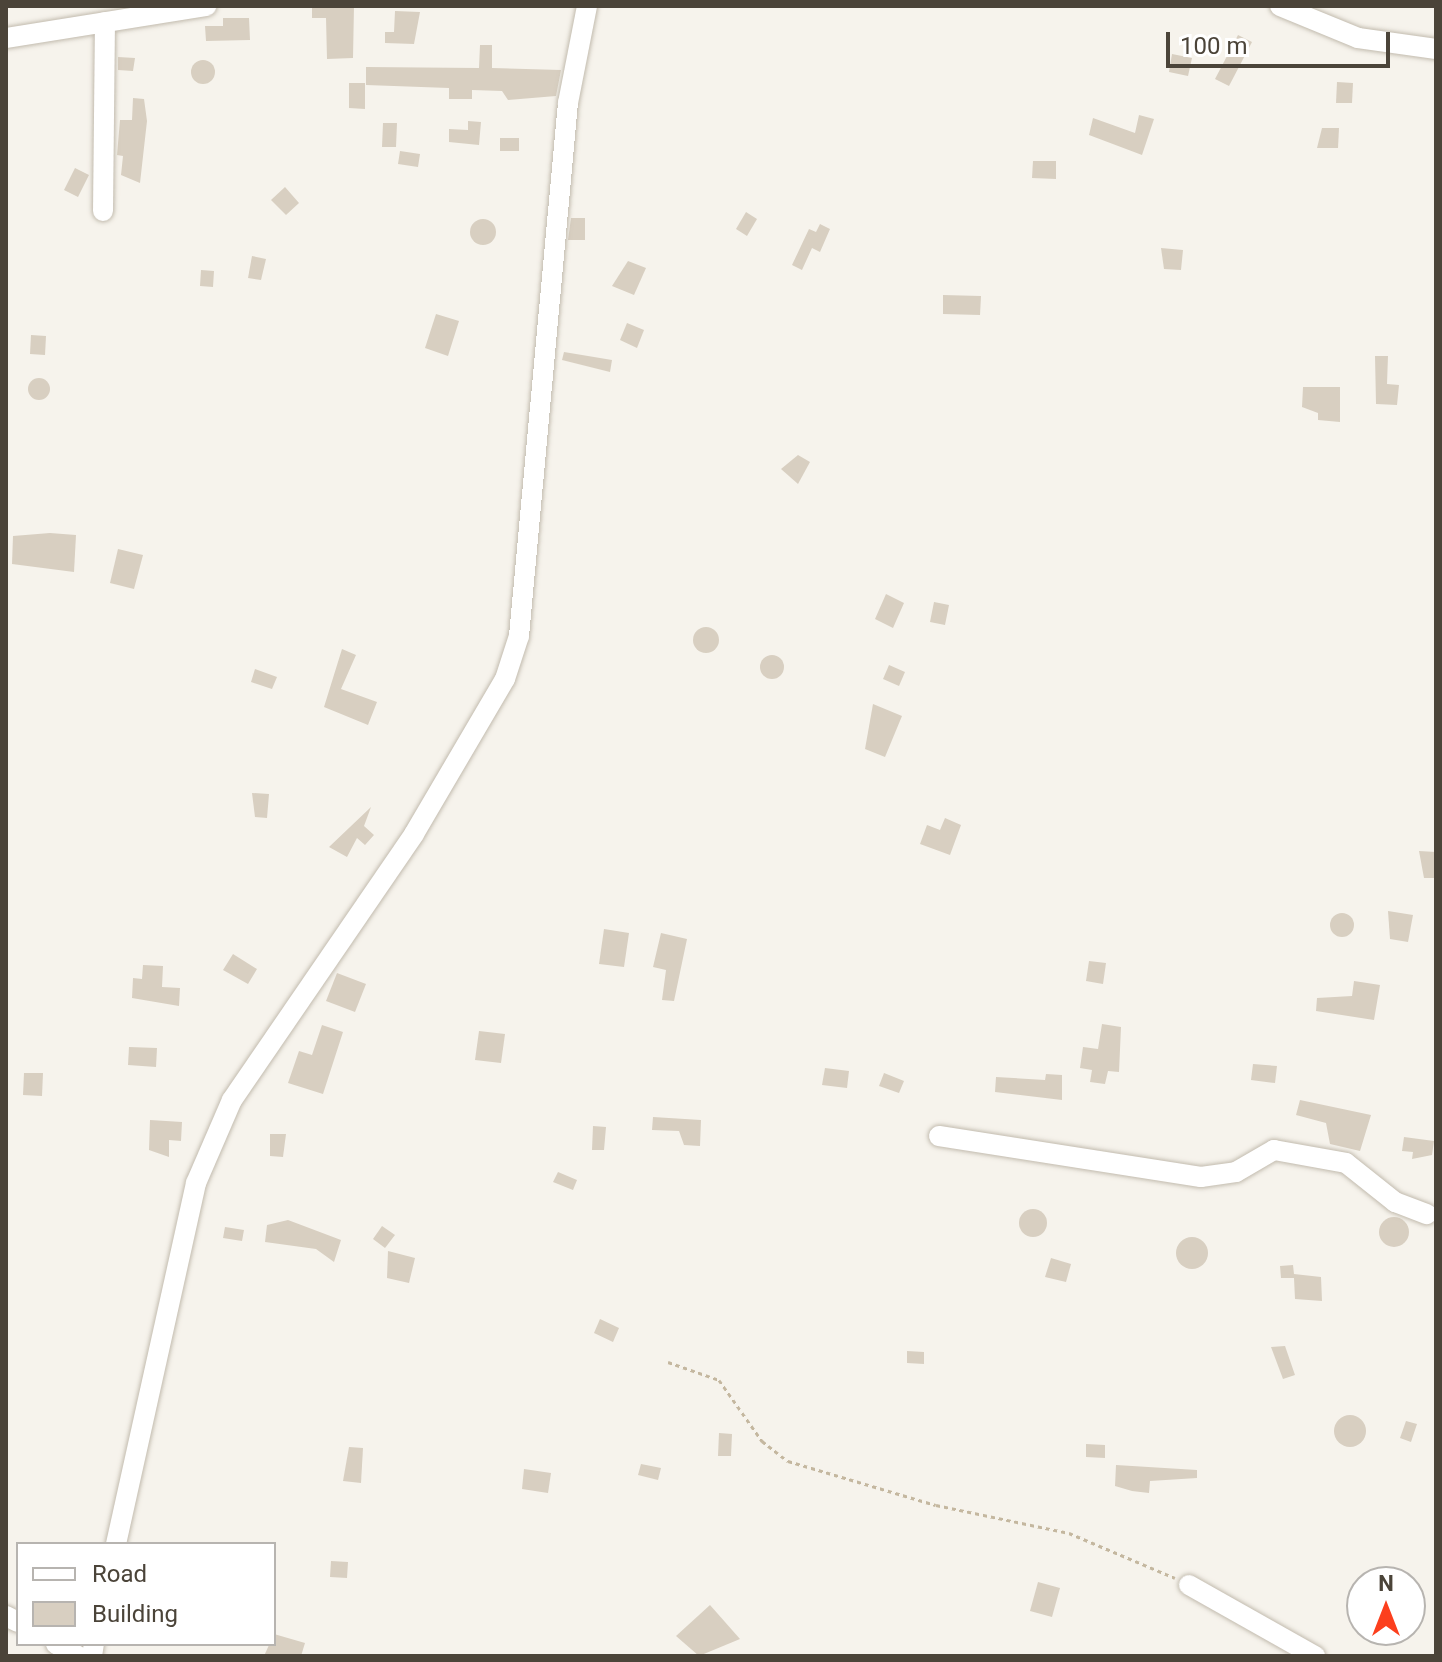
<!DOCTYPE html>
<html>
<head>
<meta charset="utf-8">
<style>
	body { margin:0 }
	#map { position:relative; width:1442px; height:1662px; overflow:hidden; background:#f6f3ec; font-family:Roboto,sans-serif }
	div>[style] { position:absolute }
	.building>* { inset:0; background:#d8cfc1 }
	.round { border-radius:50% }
	.path>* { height:3px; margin-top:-1.5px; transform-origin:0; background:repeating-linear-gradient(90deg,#c4b79f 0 4px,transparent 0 8px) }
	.roads { filter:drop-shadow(0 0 2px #c2bbae) drop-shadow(0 0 2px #c2bbae) }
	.minor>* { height:20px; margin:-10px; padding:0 10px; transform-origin:10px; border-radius:10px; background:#fff }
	span { translate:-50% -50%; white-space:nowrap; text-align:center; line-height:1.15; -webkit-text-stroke:8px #fff; paint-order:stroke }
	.frame { position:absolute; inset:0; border:8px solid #4b4439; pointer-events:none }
	.legend { position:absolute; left:16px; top:1542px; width:260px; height:104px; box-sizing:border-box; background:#fff; border:2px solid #b7b4b0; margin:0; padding:10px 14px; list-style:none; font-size:24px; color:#4b4439 }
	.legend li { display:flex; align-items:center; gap:16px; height:40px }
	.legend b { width:40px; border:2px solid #b7b4b0 }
	.north { position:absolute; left:1346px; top:1566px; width:80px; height:80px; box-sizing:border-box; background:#fff; border:2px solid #b7b4b0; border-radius:50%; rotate:0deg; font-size:22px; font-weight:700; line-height:32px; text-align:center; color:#4b4439 }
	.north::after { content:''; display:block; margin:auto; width:28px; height:36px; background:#fc3f1d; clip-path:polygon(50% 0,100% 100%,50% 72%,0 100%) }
	.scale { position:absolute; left:1166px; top:32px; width:224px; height:36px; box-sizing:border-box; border:4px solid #4b4439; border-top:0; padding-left:10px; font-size:24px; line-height:28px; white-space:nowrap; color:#4b4439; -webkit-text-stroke:6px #fff; paint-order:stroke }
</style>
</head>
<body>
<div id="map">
	<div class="building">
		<i style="clip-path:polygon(312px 6px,354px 6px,353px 58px,327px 59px,326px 18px,312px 18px)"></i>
		<i style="clip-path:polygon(395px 11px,420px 12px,414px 44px,385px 43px,385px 32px,394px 32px)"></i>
		<i style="clip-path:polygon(223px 18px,249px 18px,250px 40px,206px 41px,205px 26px,223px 26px)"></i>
		<i style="clip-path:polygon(1238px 35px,1252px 42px,1229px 86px,1215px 79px)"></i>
		<i style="clip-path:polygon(480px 45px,492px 45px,492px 68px,561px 70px,556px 96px,508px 100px,502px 91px,472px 90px,472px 99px,449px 99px,449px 88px,366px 85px,366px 67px,479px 68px)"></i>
		<i style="clip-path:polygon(1172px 54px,1192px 58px,1188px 76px,1169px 72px)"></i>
		<i style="clip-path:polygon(118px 57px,135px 58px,133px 71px,118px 70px)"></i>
		<i class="round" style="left:191px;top:60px;width:24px;height:24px"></i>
		<i style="clip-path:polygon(1337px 82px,1353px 83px,1352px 103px,1336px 103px)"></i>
		<i style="clip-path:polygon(349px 83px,365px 83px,365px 109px,349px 108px)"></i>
		<i style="clip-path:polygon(133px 98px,144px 99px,147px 121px,140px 183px,121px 175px,123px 156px,117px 155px,120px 120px,132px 120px)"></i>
		<i style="clip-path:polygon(1139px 115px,1154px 119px,1142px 155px,1089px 135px,1093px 118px,1135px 133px)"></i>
		<i style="clip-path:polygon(468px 121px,481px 122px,479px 145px,449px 142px,449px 129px,468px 130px)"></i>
		<i style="clip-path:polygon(383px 123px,397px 123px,396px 147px,382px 147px)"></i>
		<i style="clip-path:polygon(1322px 128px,1339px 128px,1338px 148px,1317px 148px)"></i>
		<i style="clip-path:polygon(500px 138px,519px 138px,519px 151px,500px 151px)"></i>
		<i style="clip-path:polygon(400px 151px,420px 154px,418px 167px,398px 164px)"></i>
		<i style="clip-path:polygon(1033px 161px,1056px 161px,1056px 179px,1032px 178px)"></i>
		<i style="clip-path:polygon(75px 168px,89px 175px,78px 197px,64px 190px)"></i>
		<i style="clip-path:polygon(285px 187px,299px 203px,286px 215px,271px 200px)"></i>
		<i style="clip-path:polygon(746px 212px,757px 219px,747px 236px,736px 229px)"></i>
		<i style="clip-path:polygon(571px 218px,585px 218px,585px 240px,568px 240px)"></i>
		<i class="round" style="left:470px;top:219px;width:26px;height:26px"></i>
		<i style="clip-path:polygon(820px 224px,830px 229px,820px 252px,812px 248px,802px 270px,792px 265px,809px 229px,816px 232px)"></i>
		<i style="clip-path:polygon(1161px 248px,1183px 250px,1181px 270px,1164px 269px)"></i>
		<i style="clip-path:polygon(252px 256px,266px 259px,261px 280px,248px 278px)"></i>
		<i style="clip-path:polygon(628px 261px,646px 268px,634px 295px,612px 286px)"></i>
		<i style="clip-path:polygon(201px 270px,214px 271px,213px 287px,200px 286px)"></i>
		<i style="clip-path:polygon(943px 295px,981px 296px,980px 315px,943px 314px)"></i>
		<i style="clip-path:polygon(436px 314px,459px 321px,448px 356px,425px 348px)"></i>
		<i style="clip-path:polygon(627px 323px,644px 330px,637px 348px,620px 340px)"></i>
		<i style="clip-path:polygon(31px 335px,46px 336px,45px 355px,30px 354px)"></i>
		<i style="clip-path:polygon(564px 352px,612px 360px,610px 372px,562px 360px)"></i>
		<i style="clip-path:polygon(1375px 356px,1388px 356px,1387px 384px,1399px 385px,1397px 405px,1376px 404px)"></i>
		<i class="round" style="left:28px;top:378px;width:22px;height:22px"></i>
		<i style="clip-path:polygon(1303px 387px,1340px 387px,1340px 422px,1318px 420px,1318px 413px,1302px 407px)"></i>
		<i style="clip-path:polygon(798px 455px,810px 462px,798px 484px,781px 469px)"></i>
		<i style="clip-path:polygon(50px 533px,76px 535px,74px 572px,12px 564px,13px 536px)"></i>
		<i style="clip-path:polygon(118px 549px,143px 555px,134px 589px,110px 583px)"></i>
		<i style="clip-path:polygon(886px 594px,904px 603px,893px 628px,875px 619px)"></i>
		<i style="clip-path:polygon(934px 602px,949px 605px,945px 625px,930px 622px)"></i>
		<i class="round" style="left:693px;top:627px;width:26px;height:26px"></i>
		<i style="clip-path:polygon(342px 649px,356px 655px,341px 689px,377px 702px,368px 725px,324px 707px)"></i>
		<i class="round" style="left:760px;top:655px;width:24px;height:24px"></i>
		<i style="clip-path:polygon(889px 665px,905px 672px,899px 686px,883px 679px)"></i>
		<i style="clip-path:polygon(255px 669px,277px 677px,272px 689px,251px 682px)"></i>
		<i style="clip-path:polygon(873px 704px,902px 716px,885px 757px,865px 749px)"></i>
		<i style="clip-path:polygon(252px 793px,269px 794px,267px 818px,255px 817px)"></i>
		<i style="clip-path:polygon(371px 807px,364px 826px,374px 835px,365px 845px,357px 838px,347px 857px,329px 847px)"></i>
		<i style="clip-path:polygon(945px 818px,961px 825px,950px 855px,920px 844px,927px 825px,940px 830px)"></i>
		<i style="clip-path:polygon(1419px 851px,1436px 852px,1436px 878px,1424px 878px)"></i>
		<i style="clip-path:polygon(1388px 911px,1413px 915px,1408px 942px,1390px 939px)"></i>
		<i class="round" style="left:1330px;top:913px;width:24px;height:24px"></i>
		<i style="clip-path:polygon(604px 929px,629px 933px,624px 967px,599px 964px)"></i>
		<i style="clip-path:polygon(661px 933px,687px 939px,674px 1001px,662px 1000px,666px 970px,653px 967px)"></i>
		<i style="clip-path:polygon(233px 954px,257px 969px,248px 984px,223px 970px)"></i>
		<i style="clip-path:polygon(1089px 961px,1106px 963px,1103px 984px,1086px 981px)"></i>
		<i style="clip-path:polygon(143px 965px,163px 966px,162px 987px,180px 988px,179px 1006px,132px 998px,133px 978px,142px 979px)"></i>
		<i style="clip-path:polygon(337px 973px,366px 984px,355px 1012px,326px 1001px)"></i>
		<i style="clip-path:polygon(1354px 981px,1380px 985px,1374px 1020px,1316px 1011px,1317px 998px,1352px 996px)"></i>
		<i style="clip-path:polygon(1102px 1024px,1121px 1027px,1119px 1072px,1108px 1071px,1105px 1084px,1090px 1082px,1092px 1070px,1080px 1068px,1083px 1047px,1098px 1049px)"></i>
		<i style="clip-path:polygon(322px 1025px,343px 1032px,323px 1094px,288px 1083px,299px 1051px,312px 1055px)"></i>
		<i style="clip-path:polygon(479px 1031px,505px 1034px,501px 1063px,475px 1060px)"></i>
		<i style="clip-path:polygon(129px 1047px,157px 1048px,156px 1067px,128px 1065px)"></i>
		<i style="clip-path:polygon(1253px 1064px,1277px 1066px,1275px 1083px,1251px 1080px)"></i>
		<i style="clip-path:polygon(825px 1068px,849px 1071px,847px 1088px,822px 1085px)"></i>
		<i style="clip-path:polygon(24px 1073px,43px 1073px,42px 1096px,23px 1095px)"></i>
		<i style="clip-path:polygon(884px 1073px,904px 1081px,899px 1093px,879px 1086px)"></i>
		<i style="clip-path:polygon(1046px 1074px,1062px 1075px,1062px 1100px,995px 1092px,996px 1077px,1045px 1080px)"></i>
		<i style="clip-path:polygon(1300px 1100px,1371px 1115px,1360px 1151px,1330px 1144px,1326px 1123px,1296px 1115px)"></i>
		<i style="clip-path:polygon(653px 1117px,701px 1120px,700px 1146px,684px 1145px,679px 1131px,652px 1130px)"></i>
		<i style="clip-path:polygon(150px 1120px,182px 1122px,181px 1141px,169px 1140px,169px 1157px,149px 1150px)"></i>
		<i style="clip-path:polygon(593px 1126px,606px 1127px,604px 1150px,592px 1150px)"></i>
		<i style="clip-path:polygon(270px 1134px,286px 1134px,283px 1157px,270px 1156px)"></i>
		<i style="clip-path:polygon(1404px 1137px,1434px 1141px,1432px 1155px,1412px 1159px,1413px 1152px,1402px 1151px)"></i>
		<i style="clip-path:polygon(558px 1172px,577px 1180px,573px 1190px,553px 1182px)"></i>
		<i class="round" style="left:1019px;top:1209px;width:28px;height:28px"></i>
		<i class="round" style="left:1379px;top:1217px;width:30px;height:30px"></i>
		<i style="clip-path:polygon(288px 1220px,341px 1240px,334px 1262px,316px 1249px,265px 1242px,267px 1225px)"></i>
		<i style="clip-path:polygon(382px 1226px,395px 1235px,385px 1248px,373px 1239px)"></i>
		<i style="clip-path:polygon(225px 1227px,244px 1230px,242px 1241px,223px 1238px)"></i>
		<i class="round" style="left:1176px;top:1237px;width:32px;height:32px"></i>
		<i style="clip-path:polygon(388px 1251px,415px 1258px,409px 1283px,387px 1278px)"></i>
		<i style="clip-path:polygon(1051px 1258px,1071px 1264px,1066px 1282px,1045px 1277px)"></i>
		<i style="clip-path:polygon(1293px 1265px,1294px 1274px,1321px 1277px,1322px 1301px,1295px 1299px,1294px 1278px,1281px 1278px,1280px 1266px)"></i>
		<i style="clip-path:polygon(600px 1319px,619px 1328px,613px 1342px,594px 1333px)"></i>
		<i style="clip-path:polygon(1285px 1346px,1295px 1375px,1283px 1379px,1271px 1347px)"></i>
		<i style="clip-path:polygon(907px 1351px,924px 1352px,924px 1364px,907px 1363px)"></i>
		<i class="round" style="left:1334px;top:1415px;width:32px;height:32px"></i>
		<i style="clip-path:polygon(1406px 1421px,1417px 1424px,1411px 1442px,1400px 1438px)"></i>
		<i style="clip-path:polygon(719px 1433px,732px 1434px,731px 1456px,718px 1456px)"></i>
		<i style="clip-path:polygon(1086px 1444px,1105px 1445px,1105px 1458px,1086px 1457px)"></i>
		<i style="clip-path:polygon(349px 1447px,363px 1448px,361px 1483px,343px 1481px)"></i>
		<i style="clip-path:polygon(641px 1464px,661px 1468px,658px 1480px,638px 1475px)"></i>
		<i style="clip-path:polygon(1116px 1465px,1197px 1470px,1197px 1478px,1150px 1481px,1149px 1493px,1132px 1491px,1115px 1486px)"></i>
		<i style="clip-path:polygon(524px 1469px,551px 1473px,548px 1493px,522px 1489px)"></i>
		<i style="clip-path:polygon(331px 1561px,348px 1562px,347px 1578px,330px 1577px)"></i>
		<i style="clip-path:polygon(1038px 1582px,1060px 1588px,1052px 1617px,1030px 1611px)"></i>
		<i style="clip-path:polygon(710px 1605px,740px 1639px,699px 1656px,676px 1636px)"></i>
		<i style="clip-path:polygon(274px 1634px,305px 1643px,301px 1656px,264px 1656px)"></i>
	</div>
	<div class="path">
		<i style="left:668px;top:1362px;width:54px;rotate:19.4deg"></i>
		<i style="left:719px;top:1380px;width:75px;rotate:54.8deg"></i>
		<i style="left:762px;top:1441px;width:33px;rotate:38deg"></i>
		<i style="left:788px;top:1461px;width:154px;rotate:16.6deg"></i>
		<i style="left:936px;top:1505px;width:136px;rotate:11.9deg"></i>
		<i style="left:1069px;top:1533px;width:115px;rotate:23deg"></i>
	</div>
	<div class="roads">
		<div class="minor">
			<i style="left:1280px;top:6px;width:84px;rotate:22.3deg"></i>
			<i style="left:1358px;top:38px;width:79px;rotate:8deg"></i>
			<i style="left:6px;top:38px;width:203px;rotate:-9.1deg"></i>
			<i style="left:103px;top:211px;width:189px;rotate:-89.4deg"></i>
			<i style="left:939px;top:1136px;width:265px;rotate:8.9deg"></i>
			<i style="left:1201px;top:1177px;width:35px;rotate:-8deg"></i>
			<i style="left:1236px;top:1172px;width:44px;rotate:-30.1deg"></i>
			<i style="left:1274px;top:1150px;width:73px;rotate:10.2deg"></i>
			<i style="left:1346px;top:1163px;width:63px;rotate:38.5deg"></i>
			<i style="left:1395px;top:1202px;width:34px;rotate:21deg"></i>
			<i style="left:116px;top:1544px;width:370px;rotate:-77.5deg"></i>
			<i style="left:196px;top:1183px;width:90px;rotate:-66.6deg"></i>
			<i style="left:232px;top:1100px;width:322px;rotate:-55.6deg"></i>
			<i style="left:414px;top:834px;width:180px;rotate:-59.6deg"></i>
			<i style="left:505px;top:679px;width:45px;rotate:-72deg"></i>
			<i style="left:519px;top:636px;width:535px;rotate:-84.75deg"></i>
			<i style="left:568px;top:103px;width:99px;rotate:-78.9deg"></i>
			<i style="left:1189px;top:1585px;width:145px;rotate:29.4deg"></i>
			<i style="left:6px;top:1616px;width:13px;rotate:27deg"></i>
			<i style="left:56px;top:1644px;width:25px;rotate:29deg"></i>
			<i style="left:92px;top:1656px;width:12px;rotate:-81deg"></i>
		</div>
	</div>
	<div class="frame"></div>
	<ul class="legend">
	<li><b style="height:10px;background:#fff"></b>Road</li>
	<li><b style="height:22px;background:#d8cfc1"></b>Building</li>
	</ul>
	<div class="north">N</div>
	<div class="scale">100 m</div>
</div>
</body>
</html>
